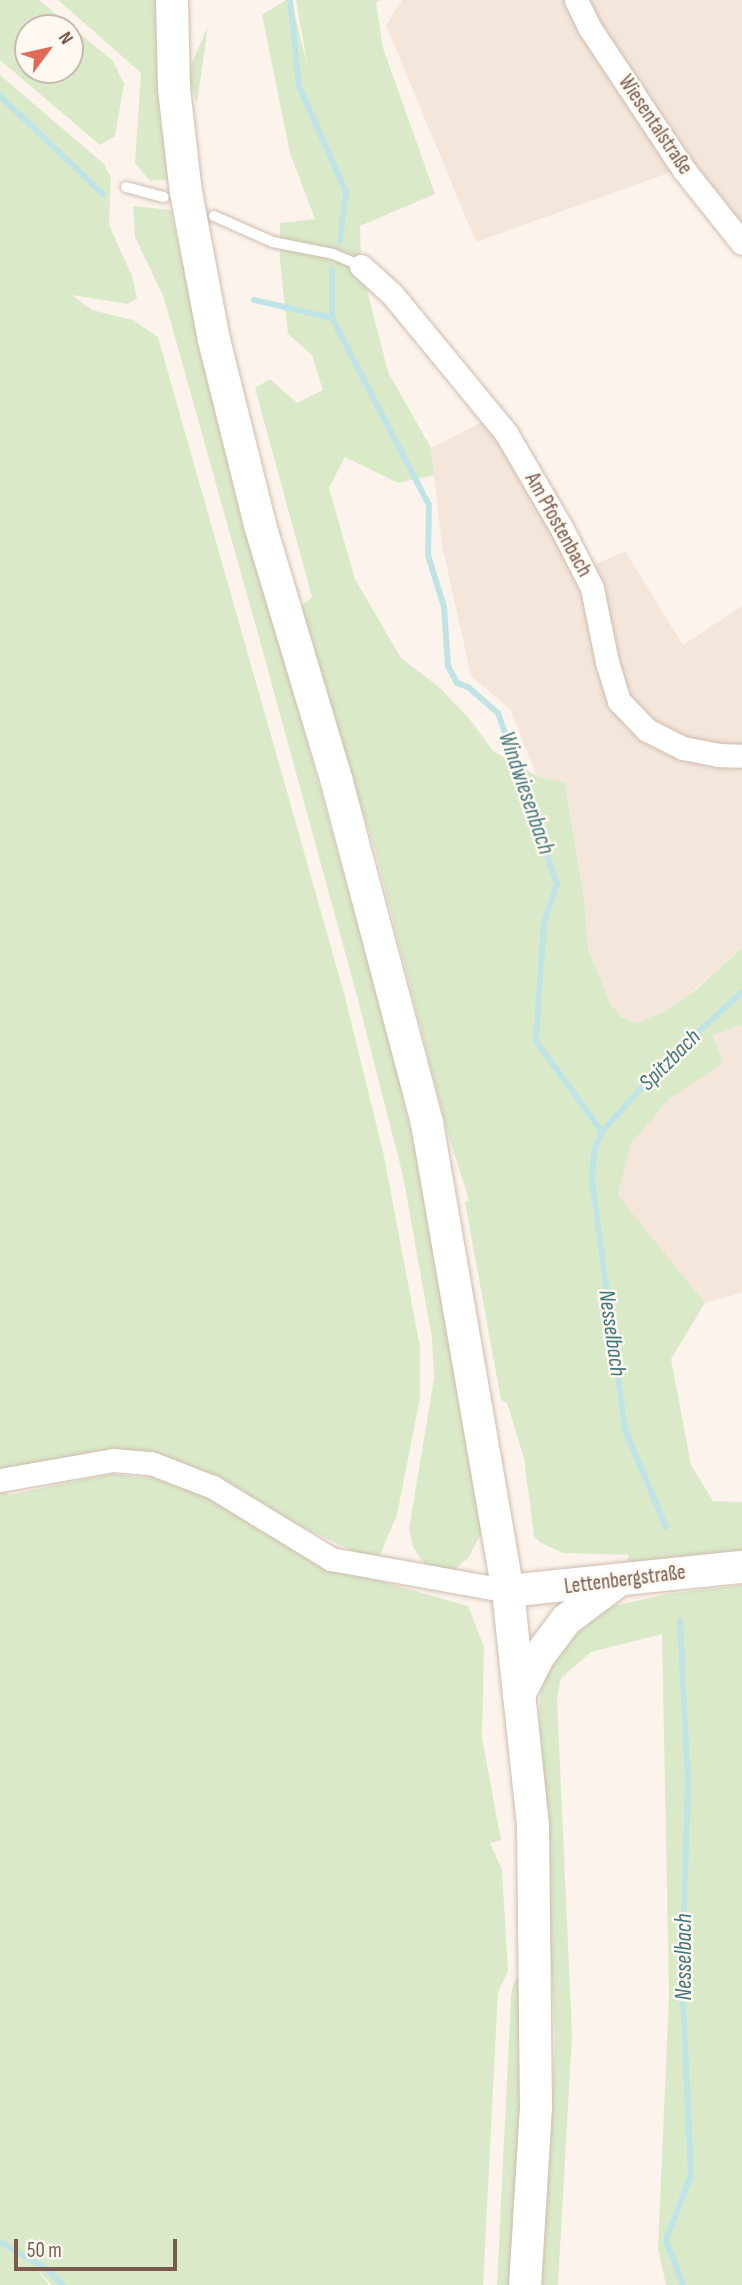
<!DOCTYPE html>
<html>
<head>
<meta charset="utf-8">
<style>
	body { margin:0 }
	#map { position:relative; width:742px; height:2285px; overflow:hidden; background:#fcf4ec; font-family:"Sofia Sans Condensed",sans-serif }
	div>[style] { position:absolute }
	.residential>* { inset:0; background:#f4e6da }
	.green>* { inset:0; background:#daeac9 }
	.stream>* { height:6px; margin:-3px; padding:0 3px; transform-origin:3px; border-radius:3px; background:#c0e4e6 }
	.roads { filter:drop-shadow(0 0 2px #cfbcb0) drop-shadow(0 0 2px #cfbcb0) }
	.lane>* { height:10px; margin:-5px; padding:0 5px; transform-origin:5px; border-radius:5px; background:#fff }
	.street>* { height:23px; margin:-11.5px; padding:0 11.5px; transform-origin:11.5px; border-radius:11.5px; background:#fff }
	.secondary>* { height:32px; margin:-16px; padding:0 16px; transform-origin:16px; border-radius:16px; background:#fff }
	span { translate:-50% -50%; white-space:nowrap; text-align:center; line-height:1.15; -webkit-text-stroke:5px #fff9f2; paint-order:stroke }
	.street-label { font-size:21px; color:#785a4e }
	.water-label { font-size:23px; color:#42777c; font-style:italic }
	.north { position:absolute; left:14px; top:14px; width:70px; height:70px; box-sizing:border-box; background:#fff9f2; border:2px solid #c9b9b0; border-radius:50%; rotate:57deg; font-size:19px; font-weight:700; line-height:28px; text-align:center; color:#785a4e }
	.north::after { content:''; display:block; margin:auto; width:24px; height:32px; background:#e16956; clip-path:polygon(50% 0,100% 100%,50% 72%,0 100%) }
	.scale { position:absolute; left:14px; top:2239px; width:163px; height:32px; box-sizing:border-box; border:4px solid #785a4e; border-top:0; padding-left:9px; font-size:21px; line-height:24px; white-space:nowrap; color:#785a4e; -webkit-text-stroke:5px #fff9f2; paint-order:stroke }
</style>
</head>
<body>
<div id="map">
	<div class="residential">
		<i style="clip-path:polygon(402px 0,742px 0,742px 235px,677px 170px,476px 242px,386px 25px)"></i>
		<i style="clip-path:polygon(492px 417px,587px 568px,625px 551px,683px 645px,742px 606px,742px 948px,687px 996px,665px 1011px,639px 1023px,621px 1017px,610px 1003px,588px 949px,584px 898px,565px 783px,537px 776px,510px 709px,471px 676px,442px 545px,431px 448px)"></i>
		<i style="clip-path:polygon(742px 1025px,742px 1292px,705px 1303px,618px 1195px,631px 1144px,669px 1099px,723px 1063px,713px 1035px)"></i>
	</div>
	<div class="green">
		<i style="clip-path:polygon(evenodd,0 0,39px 0,113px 61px,124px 84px,115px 136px,100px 145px,0 60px,0 0,70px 28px,70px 70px,28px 70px,28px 28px,70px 28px)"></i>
		<i style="clip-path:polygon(58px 0,162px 0,159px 110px,168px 179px,150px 181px,135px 163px,141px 73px)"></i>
		<i style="clip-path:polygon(286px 0,291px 0,308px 68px,296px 0,380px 0,376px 3px,383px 48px,435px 194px,360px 226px,361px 266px,388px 372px,431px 448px,434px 475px,398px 483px,345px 457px,329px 488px,355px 579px,401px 658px,439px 687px,468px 717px,493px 751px,537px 776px,565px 783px,584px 898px,588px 949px,610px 1003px,621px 1017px,639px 1023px,665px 1011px,693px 992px,742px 948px,742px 1025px,713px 1035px,723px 1063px,669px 1099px,631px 1144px,618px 1195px,705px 1303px,671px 1359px,691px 1465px,713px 1501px,742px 1502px,742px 1569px,619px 1580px,629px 1555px,563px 1553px,541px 1543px,534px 1536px,524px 1458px,507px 1403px,501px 1400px,465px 1202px,469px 1200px,448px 1134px,374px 846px,298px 610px,312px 597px,255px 388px,270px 379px,297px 403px,323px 390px,312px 355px,288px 334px,280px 262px,280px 223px,315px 219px,290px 153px,262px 15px)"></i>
		<i style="clip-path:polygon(208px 26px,197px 103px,187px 74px)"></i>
		<i style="clip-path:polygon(0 75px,104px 164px,111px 178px,109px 225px,132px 276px,137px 298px,127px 304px,72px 295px,92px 310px,133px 320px,158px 337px,344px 993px,384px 1156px,420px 1347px,420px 1398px,397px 1515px,377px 1562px,263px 1509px,249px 1524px,327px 1566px,468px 1606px,484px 1647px,482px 1738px,501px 1840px,490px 1843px,502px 1870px,508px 1971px,498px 1992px,483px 2285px,52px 2285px,35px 2267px,49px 2285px,0 2285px,0 1488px,9px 1495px,109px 1474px,149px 1478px,155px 1458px,0 1471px)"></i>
		<i style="clip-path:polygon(133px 206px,171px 210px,191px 301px,262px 580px,390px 1041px,429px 1212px,481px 1533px,469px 1557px,454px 1570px,426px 1565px,414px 1549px,409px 1530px,434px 1378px,432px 1338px,403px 1176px,357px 996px,263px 652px,164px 298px,135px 237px)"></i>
		<i style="clip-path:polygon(742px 1585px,742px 2285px,666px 2285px,658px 2248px,669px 1995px,662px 1634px,591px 1652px,561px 1678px,557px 1698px,572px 2034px,558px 2285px,542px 2285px,555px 2040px,539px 1710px,543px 1673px,571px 1640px,574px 1631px,604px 1608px,667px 1594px)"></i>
		<i style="clip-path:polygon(520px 1974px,523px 2045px,513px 2285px,497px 2285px,511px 1997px,513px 1984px)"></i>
	</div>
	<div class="stream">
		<i style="left:290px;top:0;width:86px;rotate:84deg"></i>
		<i style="left:299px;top:86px;width:116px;rotate:66.1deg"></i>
		<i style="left:346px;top:192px;width:49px;rotate:97deg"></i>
		<i style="left:0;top:96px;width:142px;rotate:43.6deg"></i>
		<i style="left:332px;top:269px;width:49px;rotate:90deg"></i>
		<i style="left:332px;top:318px;width:211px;rotate:62.6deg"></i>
		<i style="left:429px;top:505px;width:50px;rotate:91.1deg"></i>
		<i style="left:428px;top:555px;width:54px;rotate:72.9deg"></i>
		<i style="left:444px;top:607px;width:59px;rotate:86.1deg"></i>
		<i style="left:448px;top:666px;width:19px;rotate:62deg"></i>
		<i style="left:457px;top:683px;width:12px;rotate:20deg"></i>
		<i style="left:468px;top:687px;width:40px;rotate:41deg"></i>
		<i style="left:498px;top:713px;width:181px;rotate:71deg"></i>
		<i style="left:557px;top:884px;width:41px;rotate:108.4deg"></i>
		<i style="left:544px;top:923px;width:118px;rotate:93.9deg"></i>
		<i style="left:536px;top:1041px;width:112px;rotate:54deg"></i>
		<i style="left:254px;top:300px;width:80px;rotate:13deg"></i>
		<i style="left:666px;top:1527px;width:105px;rotate:-112.9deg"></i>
		<i style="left:625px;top:1430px;width:251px;rotate:-97.5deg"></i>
		<i style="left:592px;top:1181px;width:30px;rotate:-86deg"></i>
		<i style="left:594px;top:1151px;width:21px;rotate:-67deg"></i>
		<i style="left:602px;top:1132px;width:84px;rotate:-48.4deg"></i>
		<i style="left:658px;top:1069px;width:114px;rotate:-42.5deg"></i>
		<i style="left:680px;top:1621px;width:162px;rotate:87.2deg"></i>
		<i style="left:688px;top:1783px;width:194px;rotate:91.8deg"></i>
		<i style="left:682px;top:1977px;width:198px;rotate:87.4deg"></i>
		<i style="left:691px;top:2175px;width:70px;rotate:111deg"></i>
		<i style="left:666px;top:2240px;width:48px;rotate:69.3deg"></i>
		<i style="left:0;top:2242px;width:52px;rotate:30deg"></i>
		<i style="left:45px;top:2268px;width:25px;rotate:43deg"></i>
	</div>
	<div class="roads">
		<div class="lane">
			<i style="left:126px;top:187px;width:39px;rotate:15deg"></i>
			<i style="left:214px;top:216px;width:64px;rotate:23.8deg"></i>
			<i style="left:273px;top:242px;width:61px;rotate:11.3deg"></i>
			<i style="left:333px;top:254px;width:30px;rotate:23deg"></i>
		</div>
		<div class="street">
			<i style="left:576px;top:0;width:30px;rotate:64deg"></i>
			<i style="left:589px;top:27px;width:172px;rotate:56.4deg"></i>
			<i style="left:684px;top:170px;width:93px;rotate:51.5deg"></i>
			<i style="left:361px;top:266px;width:42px;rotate:42.1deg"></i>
			<i style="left:392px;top:294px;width:180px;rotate:50.6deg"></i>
			<i style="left:506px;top:433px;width:111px;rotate:59.7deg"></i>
			<i style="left:562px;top:529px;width:66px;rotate:63deg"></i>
			<i style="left:592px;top:588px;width:76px;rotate:78.5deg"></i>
			<i style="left:607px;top:662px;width:41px;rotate:72.9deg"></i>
			<i style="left:619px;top:701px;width:40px;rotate:46deg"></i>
			<i style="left:647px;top:730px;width:40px;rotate:26.6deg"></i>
			<i style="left:683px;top:748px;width:36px;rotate:11deg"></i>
			<i style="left:718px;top:755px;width:24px;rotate:2deg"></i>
			<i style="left:0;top:1480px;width:115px;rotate:-10deg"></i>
			<i style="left:113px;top:1460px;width:38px;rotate:5deg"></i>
			<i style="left:151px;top:1463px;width:66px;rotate:21.2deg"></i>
			<i style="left:213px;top:1487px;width:138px;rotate:31.4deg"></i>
			<i style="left:331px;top:1559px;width:180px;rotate:10.2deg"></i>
		</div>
		<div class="secondary">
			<i style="left:172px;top:0;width:89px;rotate:88.7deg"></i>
			<i style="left:174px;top:89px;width:104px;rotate:83.4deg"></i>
			<i style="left:186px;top:192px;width:151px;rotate:79.3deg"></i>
			<i style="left:214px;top:340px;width:191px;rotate:76deg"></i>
			<i style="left:260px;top:525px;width:268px;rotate:73.3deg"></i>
			<i style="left:337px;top:782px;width:353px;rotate:75.2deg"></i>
			<i style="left:427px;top:1123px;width:475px;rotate:80.2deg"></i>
			<i style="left:508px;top:1591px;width:236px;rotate:83.9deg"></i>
			<i style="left:533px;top:1826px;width:281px;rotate:89.4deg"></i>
			<i style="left:536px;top:2107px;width:178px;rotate:93.5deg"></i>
			<i style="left:508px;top:1591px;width:235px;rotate:-5.9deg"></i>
			<i style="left:519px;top:1695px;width:44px;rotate:-62.9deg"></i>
			<i style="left:539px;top:1656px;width:45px;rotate:-53.1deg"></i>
			<i style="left:566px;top:1620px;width:60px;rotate:-36.9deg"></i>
		</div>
	</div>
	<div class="street-label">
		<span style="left:655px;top:125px;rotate:56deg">Wiesentalstraße</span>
		<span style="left:558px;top:525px;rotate:61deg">Am Pfostenbach</span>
		<span style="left:625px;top:1580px;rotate:-7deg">Lettenbergstraße</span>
	</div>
	<div class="water-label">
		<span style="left:526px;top:793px;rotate:71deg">Windwiesenbach</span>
		<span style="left:670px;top:1060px;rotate:-45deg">Spitzbach</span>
		<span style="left:612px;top:1333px;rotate:82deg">Nesselbach</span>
		<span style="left:684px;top:1957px;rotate:-90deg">Nesselbach</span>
	</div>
	<div class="north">N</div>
	<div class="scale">50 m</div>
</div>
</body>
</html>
